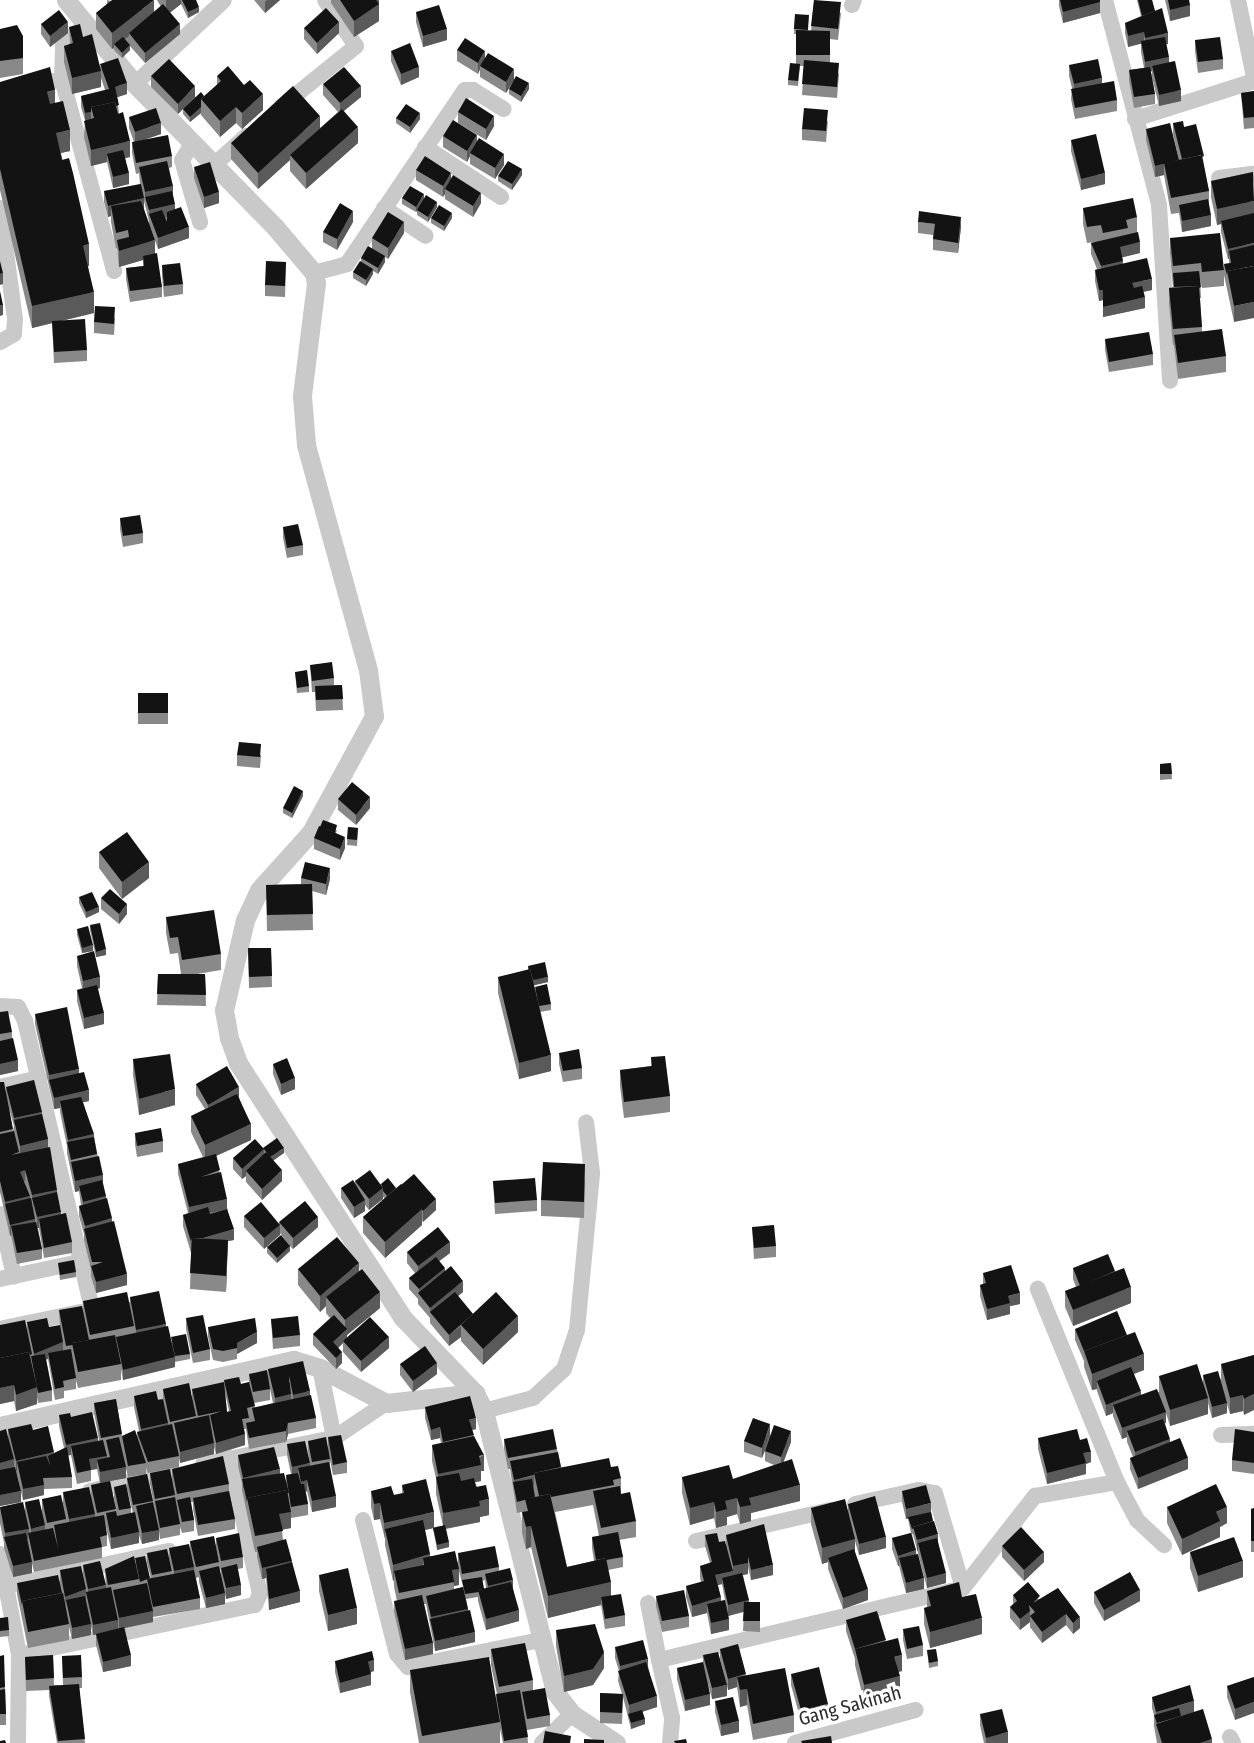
<!DOCTYPE html>
<html>
<head>
<meta charset="utf-8">
<style>
	body { margin:0 }
	#map { position:relative; width:1254px; height:1743px; overflow:hidden; background:#fff; font-family:"Fira Sans Condensed",sans-serif }
	div>[style] { position:absolute }
	.minor>* { height:16px; margin:-8px; padding:0 8px; transform-origin:8px; border-radius:8px; background:#c9c9c9 }
	.tertiary>* { height:19px; margin:-9.5px; padding:0 9.5px; transform-origin:9.5px; border-radius:9.5px; background:#c9c9c9 }
	.wall>* { inset:0; background:#898989 }
	.shaded-wall>* { inset:0; background:#5a5a5a }
	.building>* { inset:0; background:#131313 }
	span { translate:-50% -50%; white-space:nowrap; text-align:center; line-height:1.15; -webkit-text-stroke:7px #fff; paint-order:stroke }
	.street-label { font-size:19px; color:#2c2c2c }
</style>
</head>
<body>
<div id="map">
	<div class="minor">
		<i style="left:1105px;top:0;width:212px;rotate:75.2deg"></i>
		<i style="left:1159px;top:205px;width:176px;rotate:86.4deg"></i>
		<i style="left:1238px;top:0;width:79px;rotate:78.3deg"></i>
		<i style="left:852px;top:5px;width:5px;rotate:-68deg"></i>
		<i style="left:62px;top:79px;width:199px;rotate:74.8deg"></i>
		<i style="left:54px;top:81px;width:8px;rotate:-14deg"></i>
		<i style="left:62px;top:79px;width:34px;rotate:-88deg"></i>
		<i style="left:63px;top:45px;width:28px;rotate:-42deg"></i>
		<i style="left:135px;top:84px;width:122px;rotate:-43.3deg"></i>
		<i style="left:282px;top:106px;width:95px;rotate:-39deg"></i>
		<i style="left:356px;top:46px;width:55px;rotate:-124deg"></i>
		<i style="left:1135px;top:119px;width:125px;rotate:-17.7deg"></i>
		<i style="left:193px;top:142px;width:21px;rotate:121deg"></i>
		<i style="left:182px;top:160px;width:65px;rotate:73.8deg"></i>
		<i style="left:425px;top:147px;width:91px;rotate:33.3deg"></i>
		<i style="left:215px;top:164px;width:42px;rotate:-42.1deg"></i>
		<i style="left:1219px;top:178px;width:35px;rotate:-7deg"></i>
		<i style="left:0;top:208px;width:112px;rotate:82.3deg"></i>
		<i style="left:15px;top:319px;width:15px;rotate:94deg"></i>
		<i style="left:14px;top:334px;width:16px;rotate:150deg"></i>
		<i style="left:384px;top:208px;width:50px;rotate:33.7deg"></i>
		<i style="left:314px;top:273px;width:34px;rotate:-15deg"></i>
		<i style="left:347px;top:264px;width:210px;rotate:-55.9deg"></i>
		<i style="left:465px;top:90px;width:8px"></i>
		<i style="left:473px;top:90px;width:36px;rotate:32deg"></i>
		<i style="left:0;top:1006px;width:18px;rotate:3deg"></i>
		<i style="left:18px;top:1007px;width:16px;rotate:63deg"></i>
		<i style="left:25px;top:1021px;width:296px;rotate:76.9deg"></i>
		<i style="left:0;top:1087px;width:40px;rotate:-13deg"></i>
		<i style="left:0;top:1214px;width:64px;rotate:77.3deg"></i>
		<i style="left:0;top:1279px;width:81px;rotate:-12.1deg"></i>
		<i style="left:0;top:1329px;width:82px;rotate:-12deg"></i>
		<i style="left:320px;top:1368px;width:71px;rotate:78.7deg"></i>
		<i style="left:484px;top:1411px;width:51px;rotate:-14.9deg"></i>
		<i style="left:533px;top:1398px;width:42px;rotate:-43.1deg"></i>
		<i style="left:564px;top:1369px;width:41px;rotate:-71.6deg"></i>
		<i style="left:577px;top:1330px;width:158px;rotate:-84.5deg"></i>
		<i style="left:592px;top:1173px;width:51px;rotate:-96.7deg"></i>
		<i style="left:1221px;top:1435px;width:33px;rotate:-2deg"></i>
		<i style="left:203px;top:1464px;width:134px;rotate:-11.2deg"></i>
		<i style="left:334px;top:1438px;width:63px;rotate:-33.9deg"></i>
		<i style="left:1117px;top:1482px;width:43px;rotate:62.2deg"></i>
		<i style="left:1137px;top:1520px;width:37px;rotate:43deg"></i>
		<i style="left:90px;top:1491px;width:83px;rotate:-13.2deg"></i>
		<i style="left:855px;top:1504px;width:66px;rotate:-12.3deg"></i>
		<i style="left:919px;top:1490px;width:16px;rotate:11deg"></i>
		<i style="left:935px;top:1493px;width:99px;rotate:73.6deg"></i>
		<i style="left:363px;top:1520px;width:138px;rotate:75.8deg"></i>
		<i style="left:397px;top:1654px;width:17px;rotate:50deg"></i>
		<i style="left:408px;top:1667px;width:136px;rotate:-11.5deg"></i>
		<i style="left:696px;top:1541px;width:138px;rotate:-13deg"></i>
		<i style="left:0;top:1554px;width:103px;rotate:79.3deg"></i>
		<i style="left:19px;top:1655px;width:88px;rotate:90.7deg"></i>
		<i style="left:7px;top:1586px;width:166px;rotate:-12.2deg"></i>
		<i style="left:648px;top:1603px;width:58px;rotate:79.1deg"></i>
		<i style="left:19px;top:1655px;width:241px;rotate:-12deg"></i>
		<i style="left:255px;top:1605px;width:12px;rotate:-66deg"></i>
		<i style="left:260px;top:1594px;width:139px;rotate:-102.8deg"></i>
		<i style="left:1230px;top:1737px;width:7px;rotate:63deg"></i>
		<i style="left:542px;top:1743px;width:42px;rotate:-44deg"></i>
		<i style="left:670px;top:1743px;width:25px;rotate:-85deg"></i>
		<i style="left:672px;top:1718px;width:59px;rotate:-102.6deg"></i>
		<i style="left:659px;top:1660px;width:312px;rotate:-13.3deg"></i>
		<i style="left:963px;top:1588px;width:117px;rotate:-52deg"></i>
		<i style="left:1035px;top:1496px;width:83px;rotate:-9.7deg"></i>
		<i style="left:1117px;top:1482px;width:209px;rotate:-112.3deg"></i>
		<i style="left:795px;top:1743px;width:125px;rotate:-15.3deg"></i>
	</div>
	<div class="tertiary">
		<i style="left:66px;top:0;width:109px;rotate:50.6deg"></i>
		<i style="left:135px;top:84px;width:200px;rotate:45.6deg"></i>
		<i style="left:275px;top:227px;width:60px;rotate:49.7deg"></i>
		<i style="left:314px;top:273px;width:10px;rotate:79deg"></i>
		<i style="left:316px;top:283px;width:114px;rotate:97.1deg"></i>
		<i style="left:302px;top:396px;width:49px;rotate:85.3deg"></i>
		<i style="left:306px;top:445px;width:233px;rotate:74.6deg"></i>
		<i style="left:368px;top:670px;width:46px;rotate:82.6deg"></i>
		<i style="left:374px;top:716px;width:132px;rotate:118.5deg"></i>
		<i style="left:311px;top:832px;width:78px;rotate:131.9deg"></i>
		<i style="left:259px;top:890px;width:33px;rotate:115deg"></i>
		<i style="left:245px;top:920px;width:92px;rotate:103.1deg"></i>
		<i style="left:224px;top:1010px;width:28px;rotate:80deg"></i>
		<i style="left:229px;top:1038px;width:27px;rotate:70deg"></i>
		<i style="left:238px;top:1063px;width:304px;rotate:57.1deg"></i>
		<i style="left:403px;top:1318px;width:104px;rotate:46.2deg"></i>
		<i style="left:475px;top:1393px;width:20px;rotate:63deg"></i>
		<i style="left:484px;top:1411px;width:290px;rotate:75.8deg"></i>
		<i style="left:555px;top:1692px;width:28px;rotate:52deg"></i>
		<i style="left:572px;top:1714px;width:53px;rotate:33.4deg"></i>
		<i style="left:0;top:1426px;width:301px;rotate:-12.7deg"></i>
		<i style="left:294px;top:1360px;width:27px;rotate:17deg"></i>
		<i style="left:320px;top:1368px;width:75px;rotate:27.9deg"></i>
		<i style="left:386px;top:1403px;width:90px;rotate:-6.4deg"></i>
	</div>
	<div class="wall">
		<i style="clip-path:polygon(107px 0,154px 12px,161px 7px,157px 0,196px 0,199px 12px,188px 18px,181px 4px,170px 12px,180px 34px,145px 63px,130px 46px,130px 50px,122px 58px,114px 50px,114px 48px,112px 49px,96px 29px,96px 13px,107px 4px)"></i>
		<i style="clip-path:polygon(254px 0,280px 0,265px 13px)"></i>
		<i style="clip-path:polygon(331px 0,379px 0,379px 21px,354px 37px,331px 3px)"></i>
		<i style="clip-path:polygon(814px 0,841px 13px,838px 40px,830px 39px,830px 62px,839px 74px,837px 98px,802px 95px,804px 66px,800px 66px,798px 86px,788px 85px,788px 80px,796px 64px,796px 34px,794px 34px,795px 14px,808px 31px,811px 31px)"></i>
		<i style="clip-path:polygon(1059px 0,1100px 0,1100px 13px,1063px 23px,1059px 6px)"></i>
		<i style="clip-path:polygon(1137px 0,1152px 0,1155px 11px,1168px 44px,1166px 44px,1169px 63px,1181px 101px,1159px 106px,1152px 77px,1152px 71px,1151px 72px,1155px 94px,1155px 104px,1134px 108px,1129px 81px,1129px 70px,1144px 68px,1141px 52px,1141px 43px,1128px 47px,1125px 33px,1125px 23px,1141px 16px)"></i>
		<i style="clip-path:polygon(1165px 0,1189px 0,1190px 16px,1170px 21px)"></i>
		<i style="clip-path:polygon(416px 12px,447px 40px,423px 47px,416px 22px)"></i>
		<i style="clip-path:polygon(41px 24px,68px 33px,50px 47px,41px 34px)"></i>
		<i style="clip-path:polygon(69px 27px,83px 37px,100px 66px,127px 94px,117px 97px,119px 113px,130px 157px,125px 158px,129px 184px,113px 188px,107px 162px,91px 166px,84px 137px,85px 120px,81px 107px,81px 96px,105px 90px,101px 78px,101px 87px,72px 94px,64px 62px,64px 46px,70px 44px)"></i>
		<i style="clip-path:polygon(304px 28px,339px 33px,317px 54px,304px 39px)"></i>
		<i style="clip-path:polygon(0 29px,23px 36px,23px 74px,0 78px)"></i>
		<i style="clip-path:polygon(1195px 40px,1223px 59px,1223px 69px,1198px 73px,1195px 51px)"></i>
		<i style="clip-path:polygon(457px 50px,514px 80px,506px 93px,480px 77px,480px 69px,478px 74px,457px 61px)"></i>
		<i style="clip-path:polygon(391px 51px,419px 77px,401px 85px,391px 61px)"></i>
		<i style="clip-path:polygon(1069px 65px,1102px 83px,1117px 100px,1117px 111px,1075px 119px,1071px 99px,1072px 88px,1069px 76px)"></i>
		<i style="clip-path:polygon(151px 76px,195px 97px,204px 96px,217px 85px,217px 76px,263px 110px,242px 129px,236px 123px,220px 137px,201px 115px,201px 113px,190px 122px,183px 114px,183px 109px,178px 114px,151px 87px)"></i>
		<i style="clip-path:polygon(0 82px,55px 103px,70px 151px,61px 153px,89px 266px,88px 266px,94px 313px,61px 321px,87px 350px,87px 361px,54px 363px,52px 323px,32px 328px,0 190px)"></i>
		<i style="clip-path:polygon(323px 84px,361px 97px,344px 111px,358px 143px,306px 189px,290px 171px,290px 160px,258px 189px,231px 159px,231px 143px,320px 128px,338px 112px,323px 95px)"></i>
		<i style="clip-path:polygon(509px 89px,529px 89px,521px 102px,509px 94px)"></i>
		<i style="clip-path:polygon(1254px 91px,1254px 128px,1244px 129px,1241px 93px)"></i>
		<i style="clip-path:polygon(458px 112px,494px 126px,486px 140px,458px 123px)"></i>
		<i style="clip-path:polygon(evenodd,129px 117px,161px 134px,146px 139px,172px 156px,172px 167px,169px 168px,175px 209px,189px 238px,158px 249px,151px 229px,155px 254px,162px 287px,162px 297px,130px 302px,126px 279px,126px 268px,143px 266px,143px 260px,119px 267px,117px 248px,116px 249px,111px 222px,111px 216px,108px 217px,104px 202px,104px 191px,140px 184px,139px 173px,136px 174px,132px 153px,132px 142px,134px 142px,129px 128px,129px 117px,144px 201px,149px 221px,149px 225px,144px 209px,144px 201px)"></i>
		<i style="clip-path:polygon(396px 118px,420px 119px,410px 133px,396px 123px)"></i>
		<i style="clip-path:polygon(828px 121px,826px 142px,802px 140px,802px 129px)"></i>
		<i style="clip-path:polygon(1173px 123px,1184px 127px,1204px 167px,1209px 191px,1209px 205px,1211px 226px,1182px 232px,1179px 213px,1171px 214px,1164px 175px,1155px 177px,1146px 140px,1146px 129px,1179px 160px,1173px 134px)"></i>
		<i style="clip-path:polygon(443px 136px,477px 142px,504px 165px,495px 179px,470px 164px,470px 156px,467px 162px,443px 147px)"></i>
		<i style="clip-path:polygon(1071px 140px,1105px 184px,1081px 190px,1071px 151px)"></i>
		<i style="clip-path:polygon(194px 167px,219px 203px,204px 208px,194px 178px)"></i>
		<i style="clip-path:polygon(416px 170px,451px 178px,481px 203px,473px 217px,445px 199px,445px 194px,443px 197px,416px 180px)"></i>
		<i style="clip-path:polygon(1253px 172px,1234px 322px,1224px 275px,1224px 264px,1229px 263px,1229px 259px,1228px 259px,1221px 232px,1221px 224px,1217px 225px,1211px 197px,1211px 181px)"></i>
		<i style="clip-path:polygon(522px 175px,512px 190px,498px 181px,498px 176px)"></i>
		<i style="clip-path:polygon(402px 198px,424px 199px,437px 207px,428px 222px,417px 215px,417px 211px,416px 212px,402px 204px)"></i>
		<i style="clip-path:polygon(1083px 208px,1137px 217px,1137px 233px,1140px 253px,1122px 257px,1123px 264px,1152px 290px,1143px 292px,1145px 308px,1103px 317px,1103px 300px,1099px 301px,1095px 281px,1095px 270px,1097px 269px,1091px 254px,1091px 243px,1096px 242px,1087px 243px,1083px 224px)"></i>
		<i style="clip-path:polygon(431px 218px,452px 218px,444px 231px,431px 223px)"></i>
		<i style="clip-path:polygon(353px 222px,337px 250px,323px 242px,323px 232px)"></i>
		<i style="clip-path:polygon(918px 222px,961px 227px,958px 253px,933px 250px,933px 235px,918px 233px)"></i>
		<i style="clip-path:polygon(404px 233px,388px 259px,385px 257px,385px 262px,378px 274px,373px 271px,373px 274px,366px 286px,353px 278px,353px 272px,361px 262px,361px 258px,372px 248px,372px 238px)"></i>
		<i style="clip-path:polygon(1170px 238px,1224px 270px,1224px 286px,1202px 288px,1200px 279px,1201px 298px,1200px 298px,1202px 331px,1226px 356px,1226px 372px,1178px 379px,1174px 345px,1173px 345px,1169px 304px,1169px 288px,1173px 287px,1170px 254px)"></i>
		<i style="clip-path:polygon(286px 262px,285px 297px,265px 296px,265px 285px)"></i>
		<i style="clip-path:polygon(162px 265px,183px 284px,183px 294px,164px 297px,162px 276px)"></i>
		<i style="clip-path:polygon(115px 318px,114px 335px,94px 333px,94px 322px)"></i>
		<i style="clip-path:polygon(1105px 339px,1153px 354px,1153px 365px,1109px 372px,1105px 350px)"></i>
		<i style="clip-path:polygon(120px 518px,143px 533px,143px 543px,123px 547px,120px 529px)"></i>
		<i style="clip-path:polygon(283px 527px,303px 545px,303px 555px,287px 558px,283px 538px)"></i>
		<i style="clip-path:polygon(310px 665px,334px 678px,334px 685px,342px 685px,343px 710px,316px 711px,315px 692px,312px 692px)"></i>
		<i style="clip-path:polygon(295px 672px,309px 686px,309px 692px,297px 693px)"></i>
		<i style="clip-path:polygon(138px 693px,168px 693px,168px 724px,138px 724px)"></i>
		<i style="clip-path:polygon(237px 755px,261px 755px,260px 768px,237px 766px)"></i>
		<i style="clip-path:polygon(1171px 763px,1172px 779px,1160px 780px,1160px 764px)"></i>
		<i style="clip-path:polygon(303px 796px,292px 818px,283px 813px,283px 808px)"></i>
		<i style="clip-path:polygon(338px 799px,370px 808px,356px 825px,338px 810px)"></i>
		<i style="clip-path:polygon(348px 827px,358px 828px,357px 846px,347px 845px)"></i>
		<i style="clip-path:polygon(337px 830px,336px 833px,345px 848px,340px 860px,314px 849px,314px 838px)"></i>
		<i style="clip-path:polygon(99px 852px,149px 878px,122px 899px,99px 868px)"></i>
		<i style="clip-path:polygon(301px 878px,330px 879px,326px 895px,312px 891px,313px 930px,267px 931px,266px 885px,301px 884px)"></i>
		<i style="clip-path:polygon(79px 897px,99px 912px,86px 918px,79px 903px)"></i>
		<i style="clip-path:polygon(101px 898px,127px 914px,119px 924px,101px 909px)"></i>
		<i style="clip-path:polygon(166px 917px,221px 954px,221px 970px,197px 974px,205px 974px,206px 1006px,157px 1005px,158px 974px,181px 974px,178px 953px,170px 954px,166px 933px)"></i>
		<i style="clip-path:polygon(90px 925px,106px 955px,96px 957px,90px 930px)"></i>
		<i style="clip-path:polygon(77px 929px,93px 951px,82px 953px,77px 935px)"></i>
		<i style="clip-path:polygon(248px 948px,271px 948px,272px 987px,249px 988px)"></i>
		<i style="clip-path:polygon(77px 956px,100px 988px,98px 989px,104px 1024px,84px 1029px,77px 1001px,77px 990px,82px 988px,77px 966px)"></i>
		<i style="clip-path:polygon(528px 966px,548px 982px,534px 985px,535px 989px,551px 1004px,551px 1010px,540px 1012px,551px 1071px,519px 1079px,498px 993px,498px 977px,528px 970px)"></i>
		<i style="clip-path:polygon(0 1012px,12px 1032px,12px 1038px,18px 1071px,0 1075px)"></i>
		<i style="clip-path:polygon(35px 1014px,79px 1074px,89px 1101px,83px 1102px,94px 1137px,106px 1198px,127px 1285px,96px 1293px,91px 1276px,91px 1270px,84px 1240px,84px 1234px,79px 1216px,79px 1206px,81px 1205px,79px 1191px,75px 1192px,67px 1153px,67px 1146px,60px 1112px,60px 1108px,54px 1109px,35px 1024px)"></i>
		<i style="clip-path:polygon(559px 1053px,582px 1068px,582px 1079px,563px 1082px,559px 1064px)"></i>
		<i style="clip-path:polygon(651px 1057px,670px 1096px,670px 1112px,624px 1118px,620px 1086px,620px 1070px,651px 1066px)"></i>
		<i style="clip-path:polygon(133px 1059px,175px 1105px,139px 1115px,133px 1075px)"></i>
		<i style="clip-path:polygon(273px 1064px,295px 1089px,281px 1095px,273px 1074px)"></i>
		<i style="clip-path:polygon(evenodd,34px 1080px,48px 1139px,48px 1147px,61px 1214px,72px 1242px,72px 1253px,44px 1258px,39px 1228px,38px 1228px,42px 1249px,42px 1259px,17px 1264px,11px 1235px,10px 1236px,0 1192px,0 1082px,6px 1095px,6px 1087px,34px 1080px,8px 1105px,14px 1126px,13px 1131px,8px 1105px)"></i>
		<i style="clip-path:polygon(196px 1084px,239px 1097px,251px 1140px,216px 1156px,234px 1240px,228px 1241px,226px 1292px,190px 1289px,191px 1253px,183px 1226px,183px 1215px,188px 1213px,178px 1174px,178px 1164px,203px 1157px,191px 1132px,191px 1116px,205px 1109px,196px 1095px)"></i>
		<i style="clip-path:polygon(135px 1133px,163px 1141px,163px 1152px,137px 1157px,135px 1144px)"></i>
		<i style="clip-path:polygon(263px 1148px,284px 1153px,273px 1160px,282px 1181px,262px 1200px,246px 1182px,246px 1176px,242px 1179px,233px 1169px,233px 1158px)"></i>
		<i style="clip-path:polygon(585px 1180px,584px 1218px,541px 1216px,541px 1200px)"></i>
		<i style="clip-path:polygon(355px 1181px,381px 1184px,396px 1188px,436px 1210px,423px 1222px,422px 1220px,422px 1225px,385px 1258px,363px 1233px,363px 1217px,385px 1198px,383px 1197px,369px 1210px,365px 1205px,365px 1211px,354px 1218px,341px 1198px,341px 1188px,355px 1184px)"></i>
		<i style="clip-path:polygon(493px 1181px,537px 1200px,537px 1211px,495px 1214px)"></i>
		<i style="clip-path:polygon(244px 1216px,279px 1224px,279px 1222px,318px 1227px,293px 1249px,290px 1246px,290px 1251px,277px 1263px,267px 1253px,267px 1247px,289px 1245px,280px 1233px,264px 1249px,244px 1227px)"></i>
		<i style="clip-path:polygon(752px 1227px,776px 1246px,776px 1257px,754px 1259px)"></i>
		<i style="clip-path:polygon(407px 1252px,450px 1253px,439px 1261px,445px 1271px,463px 1292px,458px 1296px,473px 1314px,518px 1332px,483px 1365px,461px 1341px,461px 1337px,449px 1346px,430px 1323px,430px 1318px,418px 1304px,418px 1299px,409px 1289px,409px 1278px,415px 1273px,407px 1263px)"></i>
		<i style="clip-path:polygon(58px 1263px,76px 1272px,76px 1277px,60px 1280px)"></i>
		<i style="clip-path:polygon(1073px 1268px,1115px 1271px,1131px 1303px,1073px 1326px,1065px 1307px,1065px 1291px,1076px 1287px,1073px 1279px)"></i>
		<i style="clip-path:polygon(298px 1269px,359px 1270px,380px 1308px,347px 1335px,347px 1338px,389px 1348px,361px 1372px,343px 1352px,343px 1343px,338px 1348px,342px 1363px,336px 1369px,313px 1345px,313px 1334px,330px 1318px,326px 1313px,326px 1306px,320px 1312px,298px 1285px)"></i>
		<i style="clip-path:polygon(983px 1273px,1020px 1304px,1010px 1306px,1010px 1314px,987px 1320px,980px 1296px,980px 1285px,983px 1284px)"></i>
		<i style="clip-path:polygon(130px 1297px,166px 1327px,171px 1342px,190px 1354px,190px 1359px,175px 1362px,175px 1360px,175px 1367px,123px 1380px,121px 1369px,121px 1380px,78px 1388px,76px 1380px,76px 1389px,64px 1391px,64px 1398px,55px 1400px,48px 1359px,46px 1359px,52px 1390px,52px 1401px,38px 1403px,37px 1397px,37px 1404px,16px 1411px,14px 1401px,0 1404px,0 1325px,27px 1330px,27px 1322px,49px 1327px,60px 1328px,59px 1310px,83px 1311px,83px 1301px,130px 1302px)"></i>
		<i style="clip-path:polygon(186px 1318px,210px 1349px,210px 1360px,193px 1363px,186px 1329px)"></i>
		<i style="clip-path:polygon(271px 1319px,300px 1335px,300px 1346px,273px 1349px)"></i>
		<i style="clip-path:polygon(208px 1327px,257px 1343px,237px 1354px,237px 1359px,223px 1362px,213px 1360px,208px 1337px)"></i>
		<i style="clip-path:polygon(1075px 1329px,1127px 1335px,1144px 1370px,1134px 1374px,1141px 1395px,1159px 1392px,1159px 1376px,1203px 1383px,1203px 1375px,1221px 1379px,1221px 1364px,1254px 1355px,1244px 1415px,1243px 1411px,1230px 1414px,1227px 1404px,1227px 1413px,1212px 1418px,1208px 1403px,1208px 1414px,1170px 1426px,1166px 1413px,1166px 1423px,1165px 1423px,1170px 1442px,1188px 1469px,1138px 1489px,1130px 1469px,1130px 1458px,1133px 1457px,1127px 1442px,1127px 1437px,1122px 1439px,1113px 1416px,1113px 1413px,1106px 1416px,1097px 1391px,1097px 1389px,1092px 1390px,1084px 1367px,1084px 1361px,1075px 1340px)"></i>
		<i style="clip-path:polygon(400px 1364px,437px 1374px,413px 1392px,400px 1375px)"></i>
		<i style="clip-path:polygon(evenodd,268px 1369px,310px 1395px,316px 1418px,316px 1428px,288px 1434px,286px 1442px,249px 1449px,246px 1429px,244px 1429px,245px 1445px,216px 1454px,214px 1447px,214px 1454px,180px 1463px,179px 1458px,179px 1467px,148px 1473px,146px 1468px,146px 1474px,128px 1477px,126px 1468px,126px 1478px,110px 1481px,117px 1516px,114px 1498px,114px 1487px,131px 1508px,131px 1513px,133px 1513px,127px 1489px,127px 1478px,147px 1474px,155px 1510px,150px 1484px,150px 1473px,172px 1479px,172px 1469px,229px 1484px,229px 1491px,235px 1519px,235px 1529px,198px 1536px,193px 1509px,193px 1502px,191px 1502px,194px 1520px,194px 1531px,182px 1533px,180px 1527px,180px 1535px,160px 1539px,159px 1531px,159px 1540px,142px 1544px,139px 1535px,139px 1543px,111px 1549px,105px 1523px,107px 1535px,107px 1546px,102px 1547px,102px 1558px,34px 1572px,32px 1563px,32px 1573px,13px 1577px,4px 1548px,4px 1543px,0 1523px,0 1507px,25px 1510px,25px 1502px,42px 1510px,42px 1499px,63px 1502px,63px 1492px,91px 1495px,91px 1485px,100px 1483px,97px 1469px,91px 1470px,91px 1481px,77px 1484px,71px 1455px,68px 1455px,72px 1477px,72px 1488px,44px 1489px,44px 1495px,23px 1500px,16px 1471px,21px 1502px,0 1506px,0 1431px,8px 1438px,8px 1429px,33px 1430px,54px 1453px,64px 1448px,59px 1426px,59px 1415px,71px 1417px,98px 1441px,99px 1440px,94px 1413px,94px 1403px,116px 1399px,122px 1436px,137px 1437px,137px 1432px,139px 1431px,134px 1407px,134px 1396px,163px 1400px,163px 1389px,192px 1397px,192px 1389px,224px 1389px,224px 1380px,241px 1384px,249px 1382px,249px 1374px,268px 1380px,268px 1369px,268px 1380px,273px 1403px,255px 1408px,254px 1403px,270px 1400px,270px 1389px,268px 1380px,268px 1369px,225px 1392px,229px 1411px,227px 1412px,225px 1392px)"></i>
		<i style="clip-path:polygon(evenodd,425px 1407px,476px 1429px,472px 1430px,484px 1471px,481px 1471px,481px 1481px,475px 1482px,489px 1515px,480px 1517px,480px 1522px,446px 1529px,449px 1547px,437px 1550px,433px 1528px,425px 1530px,430px 1556px,458px 1562px,458px 1553px,499px 1567px,499px 1571px,513px 1588px,519px 1621px,486px 1630px,478px 1601px,478px 1597px,466px 1599px,475px 1642px,435px 1651px,426px 1604px,424px 1604px,433px 1654px,405px 1660px,394px 1612px,394px 1601px,397px 1601px,394px 1587px,394px 1580px,393px 1581px,385px 1545px,385px 1539px,380px 1519px,374px 1520px,371px 1507px,371px 1491px,394px 1495px,402px 1493px,402px 1485px,434px 1527px,443px 1526px,436px 1494px,436px 1478px,432px 1461px,432px 1445px,441px 1443px,440px 1438px,431px 1440px,425px 1418px,425px 1407px,459px 1571px,463px 1587px,454px 1589px,454px 1586px,459px 1585px,459px 1571px,425px 1407px,485px 1580px,486px 1588px,484px 1589px,482px 1581px,485px 1580px)"></i>
		<i style="clip-path:polygon(1254px 1432px,1254px 1474px,1232px 1471px,1232px 1460px)"></i>
		<i style="clip-path:polygon(770px 1435px,791px 1442px,784px 1461px,800px 1501px,751px 1513px,751px 1521px,740px 1524px,737px 1514px,727px 1517px,727px 1525px,716px 1528px,714px 1518px,690px 1525px,682px 1493px,682px 1477px,733px 1479px,774px 1465px,765px 1461px,765px 1451px,762px 1458px,744px 1452px,744px 1441px)"></i>
		<i style="clip-path:polygon(328px 1437px,347px 1462px,347px 1473px,333px 1475px,330px 1460px,330px 1467px,336px 1507px,312px 1512px,307px 1491px,306px 1492px,308px 1504px,308px 1515px,291px 1518px,291px 1528px,282px 1530px,283px 1540px,292px 1562px,300px 1602px,269px 1610px,266px 1578px,262px 1579px,257px 1557px,257px 1552px,255px 1552px,242px 1490px,242px 1483px,238px 1466px,238px 1455px,280px 1474px,286px 1483px,286px 1475px,291px 1474px,287px 1455px,287px 1444px,310px 1466px,308px 1452px,308px 1441px,328px 1447px)"></i>
		<i style="clip-path:polygon(1038px 1438px,1080px 1440px,1091px 1462px,1086px 1464px,1086px 1474px,1047px 1484px,1038px 1449px)"></i>
		<i style="clip-path:polygon(evenodd,504px 1439px,557px 1449px,561px 1467px,611px 1467px,621px 1478px,621px 1494px,636px 1521px,636px 1537px,619px 1540px,623px 1557px,623px 1567px,608px 1570px,611px 1596px,625px 1615px,625px 1626px,605px 1629px,601px 1605px,548px 1618px,531px 1547px,526px 1549px,522px 1533px,522px 1512px,517px 1513px,510px 1469px,508px 1469px,504px 1449px,504px 1439px,593px 1505px,599px 1536px,592px 1537px,592px 1548px,594px 1561px,567px 1567px,555px 1512px,593px 1505px)"></i>
		<i style="clip-path:polygon(902px 1491px,931px 1512px,946px 1583px,927px 1588px,913px 1534px,912px 1534px,924px 1589px,906px 1593px,899px 1566px,898px 1566px,892px 1549px,892px 1538px,911px 1533px,908px 1519px,906px 1519px,902px 1502px)"></i>
		<i style="clip-path:polygon(848px 1504px,886px 1548px,859px 1555px,855px 1541px,855px 1552px,868px 1600px,843px 1609px,828px 1569px,828px 1562px,822px 1564px,811px 1524px,811px 1508px,848px 1510px)"></i>
		<i style="clip-path:polygon(1167px 1507px,1227px 1523px,1220px 1527px,1220px 1537px,1182px 1555px,1167px 1523px)"></i>
		<i style="clip-path:polygon(1254px 1508px,1254px 1552px,1251px 1552px,1251px 1509px)"></i>
		<i style="clip-path:polygon(evenodd,705px 1535px,726px 1546px,726px 1535px,773px 1575px,751px 1580px,748px 1567px,748px 1574px,743px 1575px,749px 1602px,760px 1602px,760px 1632px,743px 1631px,744px 1612px,728px 1616px,729px 1630px,711px 1634px,707px 1613px,692px 1617px,686px 1597px,686px 1586px,701px 1582px,700px 1577px,700px 1566px,710px 1563px,705px 1546px,705px 1535px,722px 1584px,725px 1600px,721px 1601px,718px 1585px,722px 1584px)"></i>
		<i style="clip-path:polygon(216px 1538px,243px 1557px,243px 1568px,238px 1569px,241px 1595px,226px 1599px,225px 1594px,225px 1604px,206px 1608px,199px 1582px,199px 1577px,196px 1578px,194px 1568px,200px 1598px,200px 1609px,153px 1617px,153px 1615px,153px 1622px,125px 1628px,131px 1666px,103px 1672px,96px 1645px,96px 1635px,93px 1635px,91px 1626px,91px 1635px,72px 1639px,69px 1627px,69px 1640px,28px 1648px,17px 1594px,17px 1583px,60px 1581px,60px 1570px,83px 1573px,83px 1565px,106px 1588px,105px 1569px,135px 1562px,151px 1578px,147px 1564px,147px 1553px,172px 1571px,173px 1574px,169px 1559px,169px 1548px,190px 1551px,190px 1541px,219px 1562px,221px 1578px,221px 1572px,216px 1548px)"></i>
		<i style="clip-path:polygon(1002px 1546px,1044px 1562px,1024px 1581px,1002px 1557px)"></i>
		<i style="clip-path:polygon(1190px 1552px,1243px 1577px,1198px 1592px,1190px 1568px)"></i>
		<i style="clip-path:polygon(319px 1575px,357px 1624px,328px 1631px,319px 1591px)"></i>
		<i style="clip-path:polygon(1058px 1588px,1080px 1628px,1073px 1634px,1066px 1625px,1042px 1643px,1030px 1627px,1030px 1622px,1020px 1630px,1010px 1618px,1010px 1607px,1013px 1604px,1013px 1595px,1040px 1599px)"></i>
		<i style="clip-path:polygon(927px 1591px,962px 1597px,982px 1634px,930px 1648px,924px 1624px,924px 1608px,927px 1607px)"></i>
		<i style="clip-path:polygon(1094px 1592px,1140px 1601px,1104px 1621px,1094px 1603px)"></i>
		<i style="clip-path:polygon(656px 1596px,689px 1616px,689px 1627px,662px 1632px,656px 1606px)"></i>
		<i style="clip-path:polygon(0 1618px,9px 1630px,9px 1636px,0 1637px)"></i>
		<i style="clip-path:polygon(846px 1620px,886px 1641px,902px 1671px,898px 1672px,900px 1692px,864px 1701px,855px 1665px,855px 1659px,846px 1631px)"></i>
		<i style="clip-path:polygon(903px 1629px,923px 1645px,923px 1656px,907px 1659px,903px 1640px)"></i>
		<i style="clip-path:polygon(556px 1630px,604px 1668px,593px 1685px,564px 1692px,556px 1646px)"></i>
		<i style="clip-path:polygon(615px 1647px,648px 1666px,657px 1707px,642px 1712px,645px 1724px,631px 1729px,623px 1697px,622px 1724px,600px 1723px,600px 1693px,622px 1694px,618px 1681px,619px 1671px,615px 1658px)"></i>
		<i style="clip-path:polygon(491px 1649px,533px 1680px,533px 1691px,550px 1715px,550px 1726px,527px 1730px,528px 1743px,503px 1743px,500px 1729px,500px 1743px,419px 1743px,410px 1692px,410px 1670px,496px 1698px,497px 1694px,491px 1665px)"></i>
		<i style="clip-path:polygon(720px 1649px,746px 1675px,794px 1715px,794px 1732px,753px 1740px,747px 1705px,740px 1707px,737px 1687px,728px 1690px,720px 1659px)"></i>
		<i style="clip-path:polygon(927px 1650px,938px 1661px,938px 1666px,929px 1668px)"></i>
		<i style="clip-path:polygon(53px 1655px,54px 1685px,63px 1685px,62px 1656px,82px 1677px,82px 1688px,79px 1688px,85px 1743px,57px 1743px,49px 1696px,49px 1690px,26px 1691px,25px 1657px)"></i>
		<i style="clip-path:polygon(703px 1655px,727px 1696px,712px 1699px,708px 1684px,710px 1705px,685px 1711px,677px 1679px,677px 1668px,703px 1663px)"></i>
		<i style="clip-path:polygon(0 1656px,5px 1687px,6px 1714px,6px 1725px,0 1725px)"></i>
		<i style="clip-path:polygon(335px 1661px,374px 1671px,371px 1672px,371px 1685px,340px 1693px,335px 1672px)"></i>
		<i style="clip-path:polygon(791px 1674px,828px 1715px,801px 1721px,791px 1685px)"></i>
		<i style="clip-path:polygon(1254px 1677px,1235px 1720px,1227px 1697px,1227px 1686px)"></i>
		<i style="clip-path:polygon(1152px 1697px,1194px 1712px,1212px 1743px,1157px 1743px,1154px 1726px,1154px 1715px,1152px 1708px)"></i>
		<i style="clip-path:polygon(715px 1701px,739px 1732px,721px 1736px,715px 1712px)"></i>
		<i style="clip-path:polygon(980px 1714px,1008px 1743px,984px 1743px,980px 1725px)"></i>
	</div>
	<div class="shaded-wall">
		<i style="clip-path:polygon(154px 0,154px 16px,129px 33px,129px 36px,116px 46px,114px 44px,114px 48px,112px 49px,112px 33px)"></i>
		<i style="clip-path:polygon(166px 0,181px 0,181px 4px,166px 16px)"></i>
		<i style="clip-path:polygon(267px 0,280px 0,265px 13px,265px 2px)"></i>
		<i style="clip-path:polygon(373px 0,379px 0,379px 21px,354px 37px,354px 21px)"></i>
		<i style="clip-path:polygon(1100px 2px,1100px 13px,1063px 23px,1063px 12px)"></i>
		<i style="clip-path:polygon(1190px 5px,1190px 16px,1170px 21px,1170px 10px)"></i>
		<i style="clip-path:polygon(199px 7px,199px 12px,188px 18px,188px 12px)"></i>
		<i style="clip-path:polygon(68px 22px,68px 33px,50px 47px,50px 36px)"></i>
		<i style="clip-path:polygon(339px 22px,339px 33px,317px 54px,317px 43px)"></i>
		<i style="clip-path:polygon(180px 24px,180px 34px,145px 63px,145px 53px)"></i>
		<i style="clip-path:polygon(447px 29px,447px 40px,423px 47px,423px 36px)"></i>
		<i style="clip-path:polygon(1144px 32px,1144px 43px,1128px 47px,1128px 36px)"></i>
		<i style="clip-path:polygon(1168px 33px,1168px 44px,1145px 49px,1145px 38px)"></i>
		<i style="clip-path:polygon(130px 45px,130px 50px,122px 58px,122px 53px)"></i>
		<i style="clip-path:polygon(485px 51px,485px 61px,480px 66px,480px 69px,478px 74px,478px 63px)"></i>
		<i style="clip-path:polygon(1169px 57px,1169px 68px,1152px 66px,1152px 71px,1145px 73px,1145px 62px)"></i>
		<i style="clip-path:polygon(419px 67px,419px 77px,401px 85px,401px 74px)"></i>
		<i style="clip-path:polygon(514px 69px,514px 80px,506px 93px,506px 82px)"></i>
		<i style="clip-path:polygon(101px 71px,101px 87px,72px 94px,72px 78px)"></i>
		<i style="clip-path:polygon(1102px 78px,1102px 89px,1074px 95px,1074px 84px)"></i>
		<i style="clip-path:polygon(127px 83px,127px 94px,115px 98px,115px 87px)"></i>
		<i style="clip-path:polygon(529px 83px,529px 89px,521px 102px,521px 96px)"></i>
		<i style="clip-path:polygon(195px 86px,195px 97px,178px 114px,178px 104px)"></i>
		<i style="clip-path:polygon(361px 86px,361px 97px,340px 114px,340px 103px)"></i>
		<i style="clip-path:polygon(55px 90px,55px 111px,47px 113px,47px 92px)"></i>
		<i style="clip-path:polygon(1181px 90px,1181px 101px,1159px 106px,1159px 95px)"></i>
		<i style="clip-path:polygon(263px 94px,263px 110px,242px 129px,242px 113px)"></i>
		<i style="clip-path:polygon(201px 107px,201px 113px,190px 122px,190px 117px)"></i>
		<i style="clip-path:polygon(236px 107px,236px 123px,220px 137px,220px 121px)"></i>
		<i style="clip-path:polygon(91px 112px,91px 122px,85px 124px,85px 113px)"></i>
		<i style="clip-path:polygon(420px 113px,420px 119px,410px 133px,410px 127px)"></i>
		<i style="clip-path:polygon(320px 116px,320px 132px,290px 155px,290px 160px,258px 189px,258px 173px)"></i>
		<i style="clip-path:polygon(494px 116px,494px 126px,486px 140px,486px 129px)"></i>
		<i style="clip-path:polygon(161px 123px,161px 134px,135px 143px,135px 132px)"></i>
		<i style="clip-path:polygon(358px 127px,358px 143px,306px 189px,306px 173px)"></i>
		<i style="clip-path:polygon(70px 130px,70px 151px,56px 154px,56px 133px)"></i>
		<i style="clip-path:polygon(477px 135px,477px 146px,470px 153px,470px 156px,467px 162px,467px 151px)"></i>
		<i style="clip-path:polygon(130px 141px,130px 157px,109px 162px,107px 154px,107px 162px,91px 166px,91px 150px)"></i>
		<i style="clip-path:polygon(504px 154px,504px 165px,495px 179px,495px 168px)"></i>
		<i style="clip-path:polygon(1164px 164px,1164px 175px,1155px 177px,1155px 166px)"></i>
		<i style="clip-path:polygon(522px 169px,522px 175px,512px 190px,512px 184px)"></i>
		<i style="clip-path:polygon(129px 173px,129px 184px,113px 188px,113px 177px)"></i>
		<i style="clip-path:polygon(451px 173px,451px 184px,445px 189px,445px 194px,443px 197px,443px 186px)"></i>
		<i style="clip-path:polygon(1105px 173px,1105px 184px,1081px 190px,1081px 179px)"></i>
		<i style="clip-path:polygon(173px 186px,173px 196px,145px 197px,145px 203px,145px 192px)"></i>
		<i style="clip-path:polygon(219px 192px,219px 203px,204px 208px,204px 197px)"></i>
		<i style="clip-path:polygon(481px 193px,481px 203px,473px 217px,473px 206px)"></i>
		<i style="clip-path:polygon(424px 194px,424px 200px,416px 212px,416px 207px)"></i>
		<i style="clip-path:polygon(144px 198px,144px 209px,111px 206px,111px 216px,108px 217px,108px 206px)"></i>
		<i style="clip-path:polygon(1254px 201px,1254px 217px,1221px 221px,1221px 224px,1217px 225px,1217px 209px)"></i>
		<i style="clip-path:polygon(437px 202px,437px 207px,428px 222px,428px 217px)"></i>
		<i style="clip-path:polygon(175px 204px,175px 215px,152px 220px,149px 214px,149px 221px,149px 210px)"></i>
		<i style="clip-path:polygon(353px 211px,353px 222px,337px 250px,337px 239px)"></i>
		<i style="clip-path:polygon(452px 213px,452px 218px,444px 231px,444px 226px)"></i>
		<i style="clip-path:polygon(1211px 215px,1211px 226px,1182px 232px,1182px 221px)"></i>
		<i style="clip-path:polygon(961px 217px,961px 227px,958px 253px,958px 243px)"></i>
		<i style="clip-path:polygon(404px 222px,404px 233px,388px 259px,388px 248px)"></i>
		<i style="clip-path:polygon(189px 227px,189px 238px,158px 249px,158px 238px)"></i>
		<i style="clip-path:polygon(155px 240px,155px 256px,143px 256px,143px 260px,119px 267px,119px 251px)"></i>
		<i style="clip-path:polygon(1140px 242px,1140px 253px,1120px 258px,1120px 247px)"></i>
		<i style="clip-path:polygon(1254px 243px,1254px 253px,1229px 251px,1229px 259px,1228px 259px,1228px 249px)"></i>
		<i style="clip-path:polygon(89px 244px,89px 266px,83px 267px,83px 246px)"></i>
		<i style="clip-path:polygon(385px 256px,385px 262px,378px 274px,378px 268px)"></i>
		<i style="clip-path:polygon(1123px 261px,1123px 272px,1101px 277px,1101px 266px)"></i>
		<i style="clip-path:polygon(373px 269px,373px 274px,366px 286px,366px 280px)"></i>
		<i style="clip-path:polygon(3px 273px,3px 284px,0 285px,0 274px)"></i>
		<i style="clip-path:polygon(1152px 279px,1152px 290px,1132px 294px,1132px 283px)"></i>
		<i style="clip-path:polygon(1099px 290px,1103px 290px,1103px 300px,1099px 301px)"></i>
		<i style="clip-path:polygon(94px 292px,94px 313px,32px 328px,32px 306px)"></i>
		<i style="clip-path:polygon(1145px 297px,1145px 308px,1103px 317px,1103px 307px)"></i>
		<i style="clip-path:polygon(1254px 302px,1254px 318px,1234px 322px,1234px 306px)"></i>
		<i style="clip-path:polygon(0 305px,3px 305px,3px 315px,0 316px)"></i>
		<i style="clip-path:polygon(303px 791px,303px 796px,292px 818px,292px 813px)"></i>
		<i style="clip-path:polygon(370px 797px,370px 808px,356px 825px,356px 815px)"></i>
		<i style="clip-path:polygon(345px 837px,345px 848px,340px 860px,340px 849px)"></i>
		<i style="clip-path:polygon(149px 862px,149px 878px,122px 899px,122px 882px)"></i>
		<i style="clip-path:polygon(330px 868px,330px 879px,326px 895px,326px 884px)"></i>
		<i style="clip-path:polygon(127px 904px,127px 914px,119px 924px,119px 914px)"></i>
		<i style="clip-path:polygon(99px 907px,99px 912px,86px 918px,86px 912px)"></i>
		<i style="clip-path:polygon(93px 945px,93px 951px,82px 953px,82px 948px)"></i>
		<i style="clip-path:polygon(106px 949px,106px 955px,96px 957px,96px 952px)"></i>
		<i style="clip-path:polygon(100px 977px,100px 988px,83px 992px,83px 981px)"></i>
		<i style="clip-path:polygon(548px 977px,548px 982px,531px 986px,531px 980px)"></i>
		<i style="clip-path:polygon(104px 1013px,104px 1024px,84px 1029px,84px 1018px)"></i>
		<i style="clip-path:polygon(551px 1055px,551px 1071px,519px 1079px,519px 1063px)"></i>
		<i style="clip-path:polygon(18px 1060px,18px 1071px,0 1075px,0 1064px)"></i>
		<i style="clip-path:polygon(79px 1069px,79px 1080px,49px 1080px,49px 1086px,49px 1075px)"></i>
		<i style="clip-path:polygon(295px 1078px,295px 1089px,281px 1095px,281px 1084px)"></i>
		<i style="clip-path:polygon(239px 1087px,239px 1097px,208px 1115px,208px 1105px)"></i>
		<i style="clip-path:polygon(175px 1089px,175px 1105px,139px 1115px,139px 1099px)"></i>
		<i style="clip-path:polygon(89px 1090px,89px 1101px,61px 1107px,60px 1101px,60px 1108px,54px 1109px,54px 1098px)"></i>
		<i style="clip-path:polygon(42px 1112px,42px 1123px,14px 1124px,14px 1118px)"></i>
		<i style="clip-path:polygon(251px 1124px,251px 1140px,205px 1161px,205px 1145px)"></i>
		<i style="clip-path:polygon(94px 1134px,94px 1144px,68px 1147px,68px 1140px)"></i>
		<i style="clip-path:polygon(48px 1139px,48px 1150px,20px 1157px,20px 1146px)"></i>
		<i style="clip-path:polygon(284px 1148px,284px 1153px,270px 1163px,270px 1157px)"></i>
		<i style="clip-path:polygon(264px 1149px,264px 1160px,246px 1171px,246px 1176px,242px 1179px,242px 1169px)"></i>
		<i style="clip-path:polygon(25px 1170px,25px 1181px,20px 1182px,20px 1172px)"></i>
		<i style="clip-path:polygon(282px 1170px,282px 1181px,262px 1200px,262px 1189px)"></i>
		<i style="clip-path:polygon(103px 1175px,103px 1186px,79px 1186px,79px 1191px,75px 1192px,75px 1181px)"></i>
		<i style="clip-path:polygon(383px 1188px,383px 1199px,369px 1210px,369px 1199px)"></i>
		<i style="clip-path:polygon(57px 1190px,57px 1201px,32px 1198px,32px 1206px,32px 1195px)"></i>
		<i style="clip-path:polygon(30px 1196px,30px 1207px,5px 1204px,5px 1212px,5px 1202px)"></i>
		<i style="clip-path:polygon(106px 1196px,106px 1206px,83px 1212px,83px 1202px)"></i>
		<i style="clip-path:polygon(227px 1199px,227px 1209px,189px 1218px,189px 1207px)"></i>
		<i style="clip-path:polygon(436px 1199px,436px 1210px,423px 1222px,423px 1211px)"></i>
		<i style="clip-path:polygon(365px 1200px,365px 1211px,354px 1218px,354px 1207px)"></i>
		<i style="clip-path:polygon(422px 1209px,422px 1225px,385px 1258px,385px 1242px)"></i>
		<i style="clip-path:polygon(61px 1212px,61px 1223px,39px 1219px,39px 1228px,37px 1228px,37px 1217px)"></i>
		<i style="clip-path:polygon(318px 1217px,318px 1227px,293px 1249px,293px 1238px)"></i>
		<i style="clip-path:polygon(112px 1218px,112px 1229px,85px 1232px,85px 1226px)"></i>
		<i style="clip-path:polygon(35px 1219px,35px 1230px,11px 1226px,11px 1235px,10px 1236px,10px 1225px)"></i>
		<i style="clip-path:polygon(280px 1225px,280px 1235px,264px 1249px,264px 1238px)"></i>
		<i style="clip-path:polygon(234px 1229px,234px 1240px,228px 1241px,226px 1292px,226px 1276px,191px 1253px,191px 1242px)"></i>
		<i style="clip-path:polygon(450px 1242px,450px 1253px,418px 1277px,418px 1266px)"></i>
		<i style="clip-path:polygon(290px 1246px,290px 1251px,277px 1263px,277px 1258px)"></i>
		<i style="clip-path:polygon(359px 1263px,359px 1279px,326px 1297px,326px 1306px,320px 1312px,320px 1296px)"></i>
		<i style="clip-path:polygon(445px 1268px,445px 1279px,419px 1294px,419px 1289px)"></i>
		<i style="clip-path:polygon(127px 1274px,127px 1285px,96px 1293px,96px 1282px)"></i>
		<i style="clip-path:polygon(463px 1281px,463px 1292px,433px 1316px,430px 1312px,430px 1319px,430px 1308px)"></i>
		<i style="clip-path:polygon(1131px 1287px,1131px 1303px,1073px 1326px,1073px 1310px)"></i>
		<i style="clip-path:polygon(380px 1292px,380px 1308px,347px 1335px,347px 1340px,343px 1341px,343px 1343px,333px 1353px,333px 1342px,345px 1331px,345px 1320px)"></i>
		<i style="clip-path:polygon(1020px 1293px,1020px 1304px,1010px 1306px,1010px 1314px,987px 1320px,987px 1309px,1008px 1296px)"></i>
		<i style="clip-path:polygon(518px 1316px,518px 1332px,483px 1365px,483px 1349px)"></i>
		<i style="clip-path:polygon(166px 1324px,166px 1335px,136px 1341px,136px 1330px)"></i>
		<i style="clip-path:polygon(461px 1326px,461px 1337px,449px 1346px,449px 1335px)"></i>
		<i style="clip-path:polygon(257px 1332px,257px 1343px,237px 1354px,237px 1343px)"></i>
		<i style="clip-path:polygon(389px 1337px,389px 1348px,361px 1372px,361px 1361px)"></i>
		<i style="clip-path:polygon(63px 1342px,63px 1352px,48px 1353px,48px 1359px,34px 1364px,34px 1354px)"></i>
		<i style="clip-path:polygon(342px 1352px,342px 1363px,336px 1369px,336px 1358px)"></i>
		<i style="clip-path:polygon(1144px 1354px,1144px 1370px,1099px 1387px,1097px 1381px,1097px 1389px,1092px 1390px,1092px 1374px)"></i>
		<i style="clip-path:polygon(175px 1357px,175px 1367px,123px 1380px,123px 1370px)"></i>
		<i style="clip-path:polygon(437px 1363px,437px 1374px,413px 1392px,413px 1381px)"></i>
		<i style="clip-path:polygon(14px 1385px,14px 1401px,0 1404px,0 1388px)"></i>
		<i style="clip-path:polygon(37px 1387px,37px 1404px,16px 1411px,16px 1395px)"></i>
		<i style="clip-path:polygon(310px 1391px,310px 1402px,293px 1406px,293px 1395px)"></i>
		<i style="clip-path:polygon(1141px 1391px,1141px 1402px,1113px 1405px,1113px 1413px,1106px 1416px,1106px 1405px)"></i>
		<i style="clip-path:polygon(291px 1394px,291px 1405px,275px 1409px,275px 1398px)"></i>
		<i style="clip-path:polygon(1254px 1394px,1254px 1410px,1244px 1415px,1244px 1399px)"></i>
		<i style="clip-path:polygon(1243px 1395px,1243px 1411px,1230px 1414px,1230px 1398px)"></i>
		<i style="clip-path:polygon(1208px 1398px,1208px 1414px,1170px 1426px,1170px 1410px)"></i>
		<i style="clip-path:polygon(1227px 1403px,1227px 1413px,1212px 1418px,1212px 1407px)"></i>
		<i style="clip-path:polygon(1166px 1412px,1166px 1423px,1129px 1436px,1127px 1431px,1127px 1437px,1122px 1439px,1122px 1428px)"></i>
		<i style="clip-path:polygon(476px 1418px,476px 1429px,469px 1431px,469px 1420px)"></i>
		<i style="clip-path:polygon(168px 1423px,168px 1434px,141px 1440px,141px 1429px)"></i>
		<i style="clip-path:polygon(288px 1423px,288px 1434px,286px 1442px,286px 1431px)"></i>
		<i style="clip-path:polygon(770px 1424px,770px 1435px,762px 1458px,762px 1448px)"></i>
		<i style="clip-path:polygon(440px 1427px,440px 1438px,431px 1440px,431px 1430px)"></i>
		<i style="clip-path:polygon(791px 1431px,791px 1442px,781px 1468px,781px 1457px)"></i>
		<i style="clip-path:polygon(245px 1434px,245px 1445px,216px 1454px,216px 1443px)"></i>
		<i style="clip-path:polygon(98px 1438px,98px 1449px,71px 1446px,71px 1455px,66px 1456px,66px 1445px)"></i>
		<i style="clip-path:polygon(1170px 1439px,1170px 1450px,1135px 1463px,1135px 1452px)"></i>
		<i style="clip-path:polygon(214px 1443px,214px 1454px,180px 1463px,180px 1452px)"></i>
		<i style="clip-path:polygon(54px 1452px,48px 1464px,17px 1462px,17px 1471px,16px 1471px,16px 1461px)"></i>
		<i style="clip-path:polygon(1091px 1452px,1091px 1462px,1086px 1464px,1086px 1474px,1047px 1484px,1047px 1473px,1083px 1453px)"></i>
		<i style="clip-path:polygon(484px 1455px,484px 1471px,481px 1471px,481px 1481px,438px 1490px,438px 1474px)"></i>
		<i style="clip-path:polygon(107px 1456px,107px 1466px,97px 1460px,97px 1469px,89px 1470px,89px 1459px)"></i>
		<i style="clip-path:polygon(1188px 1458px,1188px 1469px,1138px 1489px,1138px 1478px)"></i>
		<i style="clip-path:polygon(14px 1459px,14px 1470px,0 1473px,0 1463px)"></i>
		<i style="clip-path:polygon(310px 1463px,310px 1474px,298px 1468px,298px 1476px,292px 1478px,292px 1467px)"></i>
		<i style="clip-path:polygon(126px 1467px,126px 1478px,100px 1483px,100px 1472px)"></i>
		<i style="clip-path:polygon(280px 1469px,280px 1480px,243px 1488px,243px 1478px)"></i>
		<i style="clip-path:polygon(534px 1476px,534px 1486px,515px 1490px,514px 1480px)"></i>
		<i style="clip-path:polygon(307px 1480px,307px 1491px,301px 1493px,301px 1482px)"></i>
		<i style="clip-path:polygon(44px 1485px,44px 1495px,23px 1500px,23px 1489px)"></i>
		<i style="clip-path:polygon(800px 1485px,800px 1501px,751px 1513px,751px 1521px,740px 1524px,740px 1507px,749px 1498px)"></i>
		<i style="clip-path:polygon(21px 1491px,21px 1502px,0 1506px,0 1495px)"></i>
		<i style="clip-path:polygon(336px 1496px,336px 1507px,312px 1512px,312px 1501px)"></i>
		<i style="clip-path:polygon(737px 1498px,737px 1514px,727px 1517px,727px 1525px,716px 1528px,716px 1512px,725px 1501px)"></i>
		<i style="clip-path:polygon(489px 1499px,489px 1515px,480px 1517px,480px 1522px,443px 1529px,443px 1513px,479px 1501px)"></i>
		<i style="clip-path:polygon(714px 1502px,714px 1518px,690px 1525px,690px 1508px)"></i>
		<i style="clip-path:polygon(380px 1503px,380px 1519px,374px 1520px,374px 1504px)"></i>
		<i style="clip-path:polygon(931px 1503px,931px 1513px,906px 1519px,906px 1509px)"></i>
		<i style="clip-path:polygon(1227px 1507px,1227px 1523px,1220px 1527px,1220px 1537px,1182px 1555px,1182px 1539px,1216px 1512px)"></i>
		<i style="clip-path:polygon(291px 1512px,291px 1528px,279px 1530px,279px 1514px)"></i>
		<i style="clip-path:polygon(434px 1512px,434px 1528px,387px 1538px,385px 1529px,384px 1539px,384px 1523px)"></i>
		<i style="clip-path:polygon(95px 1514px,95px 1525px,69px 1530px,69px 1519px)"></i>
		<i style="clip-path:polygon(45px 1525px,45px 1536px,31px 1539px,31px 1529px)"></i>
		<i style="clip-path:polygon(531px 1526px,531px 1547px,526px 1549px,526px 1527px)"></i>
		<i style="clip-path:polygon(29px 1529px,28px 1539px,5px 1538px,5px 1533px)"></i>
		<i style="clip-path:polygon(159px 1530px,159px 1540px,142px 1544px,142px 1533px)"></i>
		<i style="clip-path:polygon(139px 1532px,139px 1543px,111px 1549px,111px 1538px)"></i>
		<i style="clip-path:polygon(938px 1534px,938px 1545px,918px 1543px,918px 1550px,917px 1551px,917px 1540px)"></i>
		<i style="clip-path:polygon(886px 1537px,886px 1548px,859px 1555px,859px 1544px)"></i>
		<i style="clip-path:polygon(855px 1539px,855px 1555px,828px 1558px,828px 1562px,822px 1564px,822px 1548px)"></i>
		<i style="clip-path:polygon(449px 1542px,449px 1547px,437px 1550px,437px 1545px)"></i>
		<i style="clip-path:polygon(916px 1550px,916px 1561px,899px 1558px,899px 1566px,898px 1566px,898px 1556px)"></i>
		<i style="clip-path:polygon(1044px 1552px,1044px 1562px,1024px 1581px,1024px 1570px)"></i>
		<i style="clip-path:polygon(430px 1554px,430px 1570px,423px 1558px,423px 1572px,394px 1571px,394px 1580px,393px 1581px,393px 1565px)"></i>
		<i style="clip-path:polygon(292px 1561px,292px 1571px,266px 1569px,266px 1578px,262px 1579px,262px 1568px)"></i>
		<i style="clip-path:polygon(1243px 1561px,1243px 1577px,1198px 1592px,1198px 1576px)"></i>
		<i style="clip-path:polygon(32px 1562px,32px 1573px,13px 1577px,13px 1566px)"></i>
		<i style="clip-path:polygon(748px 1563px,748px 1574px,733px 1577px,733px 1566px)"></i>
		<i style="clip-path:polygon(773px 1565px,773px 1575px,751px 1580px,751px 1570px)"></i>
		<i style="clip-path:polygon(194px 1567px,194px 1577px,174px 1581px,174px 1571px)"></i>
		<i style="clip-path:polygon(459px 1569px,459px 1585px,454px 1586px,452px 1570px)"></i>
		<i style="clip-path:polygon(733px 1571px,733px 1581px,722px 1578px,722px 1584px,715px 1586px,715px 1575px)"></i>
		<i style="clip-path:polygon(946px 1573px,946px 1583px,927px 1588px,927px 1578px)"></i>
		<i style="clip-path:polygon(924px 1578px,924px 1589px,906px 1593px,906px 1583px)"></i>
		<i style="clip-path:polygon(513px 1580px,513px 1591px,488px 1596px,488px 1586px)"></i>
		<i style="clip-path:polygon(611px 1582px,611px 1603px,601px 1597px,601px 1605px,548px 1618px,548px 1596px)"></i>
		<i style="clip-path:polygon(106px 1585px,106px 1596px,88px 1600px,88px 1589px)"></i>
		<i style="clip-path:polygon(241px 1585px,241px 1595px,226px 1599px,226px 1588px)"></i>
		<i style="clip-path:polygon(86px 1589px,86px 1600px,66px 1600px,65px 1608px,65px 1597px)"></i>
		<i style="clip-path:polygon(868px 1589px,868px 1600px,843px 1609px,843px 1598px)"></i>
		<i style="clip-path:polygon(1140px 1590px,1140px 1601px,1104px 1621px,1104px 1610px)"></i>
		<i style="clip-path:polygon(300px 1591px,300px 1602px,269px 1610px,269px 1599px)"></i>
		<i style="clip-path:polygon(225px 1593px,225px 1604px,206px 1608px,206px 1598px)"></i>
		<i style="clip-path:polygon(721px 1597px,721px 1608px,707px 1604px,707px 1613px,692px 1617px,692px 1606px)"></i>
		<i style="clip-path:polygon(749px 1600px,749px 1610px,728px 1616px,728px 1605px)"></i>
		<i style="clip-path:polygon(357px 1608px,357px 1624px,328px 1631px,328px 1615px)"></i>
		<i style="clip-path:polygon(468px 1609px,468px 1620px,431px 1621px,431px 1617px)"></i>
		<i style="clip-path:polygon(519px 1610px,519px 1621px,486px 1630px,486px 1619px)"></i>
		<i style="clip-path:polygon(153px 1611px,153px 1622px,119px 1629px,119px 1618px)"></i>
		<i style="clip-path:polygon(1030px 1611px,1030px 1622px,1020px 1630px,1020px 1619px)"></i>
		<i style="clip-path:polygon(1066px 1614px,1066px 1625px,1042px 1643px,1042px 1632px)"></i>
		<i style="clip-path:polygon(1080px 1617px,1080px 1628px,1073px 1634px,1073px 1623px)"></i>
		<i style="clip-path:polygon(982px 1618px,982px 1634px,930px 1648px,930px 1632px)"></i>
		<i style="clip-path:polygon(729px 1619px,729px 1630px,711px 1634px,711px 1623px)"></i>
		<i style="clip-path:polygon(118px 1620px,118px 1630px,93px 1635px,93px 1625px)"></i>
		<i style="clip-path:polygon(91px 1624px,91px 1635px,72px 1639px,72px 1628px)"></i>
		<i style="clip-path:polygon(475px 1632px,475px 1642px,435px 1651px,435px 1641px)"></i>
		<i style="clip-path:polygon(433px 1643px,433px 1654px,405px 1660px,405px 1649px)"></i>
		<i style="clip-path:polygon(604px 1652px,604px 1668px,593px 1685px,564px 1692px,564px 1676px)"></i>
		<i style="clip-path:polygon(131px 1655px,131px 1666px,103px 1672px,103px 1662px)"></i>
		<i style="clip-path:polygon(902px 1655px,902px 1671px,894px 1673px,894px 1657px)"></i>
		<i style="clip-path:polygon(648px 1659px,648px 1669px,620px 1677px,620px 1666px)"></i>
		<i style="clip-path:polygon(374px 1660px,374px 1671px,368px 1673px,368px 1662px)"></i>
		<i style="clip-path:polygon(371px 1674px,371px 1685px,340px 1693px,340px 1683px)"></i>
		<i style="clip-path:polygon(900px 1676px,900px 1692px,864px 1701px,864px 1685px)"></i>
		<i style="clip-path:polygon(737px 1677px,737px 1687px,728px 1690px,728px 1679px)"></i>
		<i style="clip-path:polygon(727px 1685px,727px 1696px,712px 1699px,712px 1688px)"></i>
		<i style="clip-path:polygon(747px 1689px,747px 1705px,740px 1707px,740px 1690px)"></i>
		<i style="clip-path:polygon(710px 1694px,710px 1705px,685px 1711px,685px 1700px)"></i>
		<i style="clip-path:polygon(657px 1696px,657px 1707px,629px 1716px,629px 1705px)"></i>
		<i style="clip-path:polygon(1194px 1701px,1194px 1712px,1156px 1723px,1156px 1712px)"></i>
		<i style="clip-path:polygon(1254px 1702px,1254px 1713px,1235px 1720px,1235px 1709px)"></i>
		<i style="clip-path:polygon(828px 1704px,828px 1715px,801px 1721px,801px 1710px)"></i>
		<i style="clip-path:polygon(645px 1719px,645px 1724px,631px 1729px,631px 1723px)"></i>
		<i style="clip-path:polygon(739px 1721px,739px 1732px,721px 1736px,721px 1725px)"></i>
		<i style="clip-path:polygon(1008px 1732px,1008px 1743px,986px 1743px,986px 1738px)"></i>
		<i style="clip-path:polygon(1212px 1739px,1212px 1743px,1200px 1743px)"></i>
	</div>
	<div class="building">
		<i style="clip-path:polygon(112px 0,154px 0,112px 33px,96px 13px)"></i>
		<i style="clip-path:polygon(182px 0,196px 0,199px 7px,188px 12px)"></i>
		<i style="clip-path:polygon(340px 0,376px 0,379px 4px,354px 21px)"></i>
		<i style="clip-path:polygon(814px 0,841px 2px,838px 29px,811px 26px)"></i>
		<i style="clip-path:polygon(1060px 0,1100px 0,1100px 2px,1063px 12px)"></i>
		<i style="clip-path:polygon(1138px 0,1152px 0,1155px 11px,1142px 16px)"></i>
		<i style="clip-path:polygon(1168px 0,1189px 0,1190px 5px,1170px 10px)"></i>
		<i style="clip-path:polygon(163px 4px,180px 24px,145px 53px,129px 33px)"></i>
		<i style="clip-path:polygon(439px 5px,447px 29px,423px 36px,416px 12px)"></i>
		<i style="clip-path:polygon(326px 8px,339px 22px,317px 43px,304px 28px)"></i>
		<i style="clip-path:polygon(1162px 8px,1168px 33px,1145px 38px,1144px 32px,1128px 36px,1125px 23px)"></i>
		<i style="clip-path:polygon(59px 10px,68px 22px,50px 36px,41px 24px)"></i>
		<i style="clip-path:polygon(795px 14px,809px 15px,808px 30px,794px 29px)"></i>
		<i style="clip-path:polygon(80px 24px,83px 37px,92px 34px,101px 71px,72px 78px,64px 46px,73px 43px,69px 27px)"></i>
		<i style="clip-path:polygon(17px 25px,23px 36px,23px 58px,0 61px,0 29px)"></i>
		<i style="clip-path:polygon(796px 30px,830px 31px,830px 55px,796px 55px)"></i>
		<i style="clip-path:polygon(123px 37px,130px 45px,122px 53px,114px 44px)"></i>
		<i style="clip-path:polygon(1165px 37px,1169px 57px,1145px 62px,1141px 41px)"></i>
		<i style="clip-path:polygon(1220px 37px,1223px 59px,1198px 62px,1195px 40px)"></i>
		<i style="clip-path:polygon(465px 38px,485px 51px,478px 63px,457px 50px)"></i>
		<i style="clip-path:polygon(410px 43px,419px 67px,401px 74px,391px 51px)"></i>
		<i style="clip-path:polygon(488px 53px,514px 69px,506px 82px,480px 66px)"></i>
		<i style="clip-path:polygon(118px 58px,127px 83px,115px 87px,119px 105px,116px 106px,115px 102px,91px 107px,91px 112px,85px 113px,81px 96px,109px 89px,100px 64px)"></i>
		<i style="clip-path:polygon(169px 59px,195px 86px,178px 104px,151px 76px)"></i>
		<i style="clip-path:polygon(1098px 59px,1102px 78px,1074px 84px,1069px 65px)"></i>
		<i style="clip-path:polygon(804px 60px,839px 63px,837px 87px,802px 84px)"></i>
		<i style="clip-path:polygon(1175px 61px,1181px 90px,1159px 95px,1152px 66px)"></i>
		<i style="clip-path:polygon(790px 63px,800px 64px,798px 81px,788px 80px)"></i>
		<i style="clip-path:polygon(228px 66px,244px 85px,250px 80px,263px 94px,242px 113px,236px 107px,220px 121px,201px 99px,221px 81px,217px 76px)"></i>
		<i style="clip-path:polygon(50px 67px,55px 90px,47px 92px,50px 104px,63px 101px,70px 130px,56px 133px,62px 160px,69px 158px,73px 173px,89px 244px,83px 246px,94px 292px,32px 306px,0 169px,0 82px)"></i>
		<i style="clip-path:polygon(344px 67px,361px 86px,340px 103px,323px 84px)"></i>
		<i style="clip-path:polygon(1150px 67px,1155px 94px,1134px 97px,1129px 70px)"></i>
		<i style="clip-path:polygon(516px 76px,529px 83px,521px 96px,509px 89px)"></i>
		<i style="clip-path:polygon(1114px 81px,1117px 100px,1075px 108px,1071px 89px)"></i>
		<i style="clip-path:polygon(293px 86px,320px 116px,258px 173px,231px 143px)"></i>
		<i style="clip-path:polygon(1254px 91px,1254px 117px,1244px 118px,1241px 93px)"></i>
		<i style="clip-path:polygon(201px 92px,204px 96px,201px 99px,201px 107px,190px 117px,183px 109px)"></i>
		<i style="clip-path:polygon(466px 98px,494px 116px,486px 129px,458px 112px)"></i>
		<i style="clip-path:polygon(115px 102px,118px 114px,123px 112px,130px 141px,91px 150px,84px 121px,94px 118px,91px 107px)"></i>
		<i style="clip-path:polygon(406px 104px,420px 113px,410px 127px,396px 118px)"></i>
		<i style="clip-path:polygon(156px 108px,161px 123px,135px 132px,129px 117px)"></i>
		<i style="clip-path:polygon(804px 108px,828px 110px,826px 131px,802px 129px)"></i>
		<i style="clip-path:polygon(342px 109px,358px 127px,306px 173px,290px 155px)"></i>
		<i style="clip-path:polygon(453px 120px,477px 135px,467px 151px,443px 136px)"></i>
		<i style="clip-path:polygon(1183px 121px,1184px 127px,1196px 124px,1204px 156px,1202px 157px,1202px 155px,1182px 159px,1173px 123px)"></i>
		<i style="clip-path:polygon(1170px 123px,1179px 160px,1155px 166px,1146px 129px)"></i>
		<i style="clip-path:polygon(1096px 134px,1105px 173px,1081px 179px,1071px 140px)"></i>
		<i style="clip-path:polygon(168px 135px,172px 156px,136px 163px,132px 142px)"></i>
		<i style="clip-path:polygon(479px 138px,504px 154px,495px 168px,470px 153px)"></i>
		<i style="clip-path:polygon(123px 150px,129px 173px,113px 177px,107px 154px)"></i>
		<i style="clip-path:polygon(1202px 155px,1209px 191px,1171px 198px,1164px 163px)"></i>
		<i style="clip-path:polygon(425px 156px,451px 173px,443px 186px,416px 170px)"></i>
		<i style="clip-path:polygon(167px 161px,173px 186px,145px 192px,139px 167px)"></i>
		<i style="clip-path:polygon(508px 161px,522px 169px,512px 184px,498px 176px)"></i>
		<i style="clip-path:polygon(210px 162px,219px 192px,204px 197px,194px 167px)"></i>
		<i style="clip-path:polygon(1253px 172px,1254px 201px,1217px 209px,1211px 181px)"></i>
		<i style="clip-path:polygon(453px 175px,481px 193px,473px 206px,445px 189px)"></i>
		<i style="clip-path:polygon(141px 184px,144px 198px,108px 206px,104px 191px)"></i>
		<i style="clip-path:polygon(410px 186px,424px 194px,416px 207px,402px 198px)"></i>
		<i style="clip-path:polygon(172px 191px,175px 204px,149px 210px,145px 197px)"></i>
		<i style="clip-path:polygon(426px 195px,437px 202px,428px 217px,417px 210px)"></i>
		<i style="clip-path:polygon(1133px 198px,1137px 217px,1126px 220px,1128px 228px,1103px 233px,1101px 225px,1087px 227px,1083px 208px)"></i>
		<i style="clip-path:polygon(1208px 199px,1211px 215px,1182px 221px,1179px 205px)"></i>
		<i style="clip-path:polygon(141px 201px,155px 240px,119px 251px,117px 240px,129px 237px,128px 230px,116px 233px,111px 206px)"></i>
		<i style="clip-path:polygon(340px 203px,353px 211px,337px 239px,323px 232px)"></i>
		<i style="clip-path:polygon(439px 205px,452px 213px,444px 226px,431px 218px)"></i>
		<i style="clip-path:polygon(181px 207px,189px 227px,158px 238px,149px 214px,162px 210px,167px 222px,167px 212px)"></i>
		<i style="clip-path:polygon(919px 211px,961px 217px,958px 243px,933px 239px,935px 224px,918px 222px)"></i>
		<i style="clip-path:polygon(388px 212px,404px 222px,388px 248px,372px 238px)"></i>
		<i style="clip-path:polygon(1254px 213px,1254px 243px,1228px 249px,1221px 221px)"></i>
		<i style="clip-path:polygon(1138px 232px,1140px 242px,1120px 247px,1123px 261px,1101px 266px,1091px 243px)"></i>
		<i style="clip-path:polygon(1220px 233px,1224px 270px,1202px 272px,1201px 263px,1173px 266px,1170px 238px)"></i>
		<i style="clip-path:polygon(1254px 245px,1254px 266px,1227px 271px,1227px 275px,1224px 264px,1231px 263px,1229px 251px)"></i>
		<i style="clip-path:polygon(368px 246px,385px 256px,378px 268px,361px 258px)"></i>
		<i style="clip-path:polygon(157px 253px,162px 287px,130px 291px,126px 268px,144px 266px,143px 256px)"></i>
		<i style="clip-path:polygon(1147px 258px,1152px 279px,1132px 283px,1134px 288px,1142px 286px,1145px 297px,1103px 307px,1103px 290px,1099px 290px,1095px 270px)"></i>
		<i style="clip-path:polygon(0 261px,3px 273px,0 274px)"></i>
		<i style="clip-path:polygon(266px 261px,286px 262px,285px 286px,265px 285px)"></i>
		<i style="clip-path:polygon(360px 261px,373px 269px,366px 280px,353px 272px)"></i>
		<i style="clip-path:polygon(180px 263px,183px 284px,164px 286px,162px 265px)"></i>
		<i style="clip-path:polygon(1254px 266px,1254px 302px,1234px 306px,1227px 271px)"></i>
		<i style="clip-path:polygon(1199px 271px,1201px 287px,1199px 288px,1199px 286px,1174px 287px,1173px 273px)"></i>
		<i style="clip-path:polygon(1199px 286px,1202px 327px,1173px 329px,1169px 288px)"></i>
		<i style="clip-path:polygon(0 291px,3px 305px,0 305px)"></i>
		<i style="clip-path:polygon(95px 306px,115px 307px,114px 324px,94px 322px)"></i>
		<i style="clip-path:polygon(85px 319px,87px 350px,54px 352px,52px 321px)"></i>
		<i style="clip-path:polygon(1222px 329px,1226px 356px,1178px 363px,1174px 335px)"></i>
		<i style="clip-path:polygon(1149px 332px,1153px 354px,1109px 362px,1105px 339px)"></i>
		<i style="clip-path:polygon(140px 515px,143px 533px,123px 536px,120px 518px)"></i>
		<i style="clip-path:polygon(298px 524px,303px 545px,287px 548px,283px 527px)"></i>
		<i style="clip-path:polygon(332px 662px,334px 678px,312px 681px,310px 665px)"></i>
		<i style="clip-path:polygon(307px 670px,309px 686px,297px 688px,295px 672px)"></i>
		<i style="clip-path:polygon(342px 685px,343px 699px,316px 700px,315px 686px)"></i>
		<i style="clip-path:polygon(138px 693px,168px 693px,168px 713px,138px 713px)"></i>
		<i style="clip-path:polygon(239px 742px,261px 744px,260px 757px,237px 755px)"></i>
		<i style="clip-path:polygon(1171px 763px,1172px 774px,1160px 774px,1160px 764px)"></i>
		<i style="clip-path:polygon(352px 782px,370px 797px,356px 815px,338px 799px)"></i>
		<i style="clip-path:polygon(294px 786px,303px 791px,292px 813px,283px 808px)"></i>
		<i style="clip-path:polygon(323px 820px,337px 825px,335px 833px,320px 827px)"></i>
		<i style="clip-path:polygon(319px 826px,345px 837px,340px 849px,314px 838px)"></i>
		<i style="clip-path:polygon(348px 827px,358px 828px,357px 840px,347px 839px)"></i>
		<i style="clip-path:polygon(127px 832px,149px 862px,122px 882px,99px 852px)"></i>
		<i style="clip-path:polygon(305px 862px,330px 868px,326px 884px,301px 878px)"></i>
		<i style="clip-path:polygon(312px 884px,313px 914px,267px 915px,266px 885px)"></i>
		<i style="clip-path:polygon(110px 889px,127px 904px,119px 914px,101px 898px)"></i>
		<i style="clip-path:polygon(92px 892px,99px 907px,86px 912px,79px 897px)"></i>
		<i style="clip-path:polygon(214px 910px,221px 954px,182px 960px,178px 937px,170px 938px,166px 917px)"></i>
		<i style="clip-path:polygon(100px 923px,106px 949px,96px 952px,90px 925px)"></i>
		<i style="clip-path:polygon(88px 926px,93px 945px,82px 948px,77px 929px)"></i>
		<i style="clip-path:polygon(248px 948px,271px 948px,272px 976px,249px 977px)"></i>
		<i style="clip-path:polygon(94px 951px,100px 977px,83px 981px,77px 956px)"></i>
		<i style="clip-path:polygon(545px 962px,548px 977px,533px 980px,530px 969px,529px 970px,528px 966px)"></i>
		<i style="clip-path:polygon(530px 969px,551px 1055px,519px 1063px,498px 977px)"></i>
		<i style="clip-path:polygon(158px 974px,205px 974px,206px 995px,157px 994px)"></i>
		<i style="clip-path:polygon(547px 984px,551px 1004px,539px 1006px,535px 987px)"></i>
		<i style="clip-path:polygon(97px 985px,104px 1013px,84px 1018px,77px 990px)"></i>
		<i style="clip-path:polygon(67px 1007px,79px 1069px,49px 1075px,35px 1014px)"></i>
		<i style="clip-path:polygon(8px 1011px,12px 1032px,0 1034px,0 1012px)"></i>
		<i style="clip-path:polygon(13px 1038px,18px 1060px,0 1064px,0 1041px)"></i>
		<i style="clip-path:polygon(579px 1049px,582px 1068px,563px 1071px,559px 1053px)"></i>
		<i style="clip-path:polygon(170px 1054px,175px 1089px,139px 1099px,133px 1059px)"></i>
		<i style="clip-path:polygon(665px 1056px,670px 1096px,624px 1102px,620px 1070px,652px 1066px,651px 1057px)"></i>
		<i style="clip-path:polygon(287px 1058px,295px 1078px,281px 1084px,273px 1064px)"></i>
		<i style="clip-path:polygon(227px 1066px,239px 1087px,208px 1105px,196px 1084px)"></i>
		<i style="clip-path:polygon(84px 1072px,89px 1090px,54px 1098px,49px 1080px)"></i>
		<i style="clip-path:polygon(34px 1080px,42px 1112px,14px 1118px,6px 1087px)"></i>
		<i style="clip-path:polygon(0 1082px,4px 1082px,13px 1129px,0 1132px)"></i>
		<i style="clip-path:polygon(237px 1094px,251px 1124px,205px 1145px,191px 1116px)"></i>
		<i style="clip-path:polygon(81px 1097px,94px 1134px,68px 1140px,60px 1101px)"></i>
		<i style="clip-path:polygon(42px 1114px,48px 1139px,20px 1146px,14px 1120px)"></i>
		<i style="clip-path:polygon(161px 1128px,163px 1141px,137px 1146px,135px 1133px)"></i>
		<i style="clip-path:polygon(14px 1131px,19px 1152px,11px 1155px,50px 1147px,57px 1190px,32px 1195px,25px 1170px,20px 1172px,30px 1196px,5px 1202px,0 1181px,0 1134px)"></i>
		<i style="clip-path:polygon(94px 1137px,97px 1154px,71px 1160px,67px 1142px)"></i>
		<i style="clip-path:polygon(277px 1138px,284px 1148px,270px 1157px,263px 1148px)"></i>
		<i style="clip-path:polygon(255px 1139px,264px 1149px,242px 1169px,233px 1158px)"></i>
		<i style="clip-path:polygon(266px 1152px,282px 1170px,262px 1189px,246px 1171px)"></i>
		<i style="clip-path:polygon(216px 1154px,220px 1170px,201px 1177px,221px 1172px,227px 1199px,189px 1207px,178px 1164px)"></i>
		<i style="clip-path:polygon(99px 1156px,103px 1175px,75px 1181px,71px 1162px)"></i>
		<i style="clip-path:polygon(543px 1162px,585px 1164px,584px 1202px,541px 1200px)"></i>
		<i style="clip-path:polygon(370px 1170px,383px 1188px,369px 1199px,355px 1181px)"></i>
		<i style="clip-path:polygon(414px 1174px,436px 1199px,423px 1211px,401px 1185px)"></i>
		<i style="clip-path:polygon(388px 1178px,396px 1188px,387px 1196px,383px 1191px,383px 1188px,381px 1184px)"></i>
		<i style="clip-path:polygon(535px 1178px,537px 1200px,495px 1203px,493px 1181px)"></i>
		<i style="clip-path:polygon(102px 1180px,106px 1196px,83px 1202px,79px 1186px)"></i>
		<i style="clip-path:polygon(353px 1180px,365px 1200px,354px 1207px,341px 1188px)"></i>
		<i style="clip-path:polygon(401px 1184px,422px 1209px,385px 1242px,363px 1217px)"></i>
		<i style="clip-path:polygon(57px 1192px,61px 1212px,37px 1217px,32px 1198px)"></i>
		<i style="clip-path:polygon(31px 1198px,35px 1219px,10px 1225px,5px 1204px)"></i>
		<i style="clip-path:polygon(107px 1198px,112px 1218px,85px 1226px,79px 1206px)"></i>
		<i style="clip-path:polygon(305px 1201px,318px 1217px,293px 1238px,279px 1222px)"></i>
		<i style="clip-path:polygon(261px 1202px,280px 1225px,264px 1238px,244px 1216px)"></i>
		<i style="clip-path:polygon(208px 1207px,210px 1214px,227px 1209px,234px 1229px,203px 1238px,192px 1238px,191px 1242px,183px 1215px)"></i>
		<i style="clip-path:polygon(66px 1213px,72px 1242px,44px 1248px,39px 1219px)"></i>
		<i style="clip-path:polygon(114px 1221px,127px 1274px,96px 1282px,91px 1266px,103px 1262px,92px 1262px,84px 1229px)"></i>
		<i style="clip-path:polygon(36px 1222px,42px 1249px,17px 1253px,11px 1226px)"></i>
		<i style="clip-path:polygon(774px 1225px,776px 1246px,754px 1248px,752px 1227px)"></i>
		<i style="clip-path:polygon(438px 1227px,450px 1242px,418px 1266px,407px 1252px)"></i>
		<i style="clip-path:polygon(281px 1235px,290px 1246px,277px 1258px,267px 1247px)"></i>
		<i style="clip-path:polygon(337px 1237px,359px 1263px,320px 1296px,298px 1269px)"></i>
		<i style="clip-path:polygon(192px 1238px,228px 1240px,226px 1276px,190px 1273px)"></i>
		<i style="clip-path:polygon(1108px 1254px,1115px 1271px,1080px 1286px,1073px 1268px)"></i>
		<i style="clip-path:polygon(436px 1257px,445px 1268px,419px 1289px,409px 1278px)"></i>
		<i style="clip-path:polygon(74px 1260px,76px 1272px,60px 1275px,58px 1263px)"></i>
		<i style="clip-path:polygon(1011px 1265px,1020px 1293px,1008px 1296px,1010px 1303px,987px 1309px,980px 1285px,986px 1283px,983px 1273px)"></i>
		<i style="clip-path:polygon(451px 1266px,463px 1281px,430px 1308px,418px 1293px)"></i>
		<i style="clip-path:polygon(1124px 1268px,1131px 1287px,1073px 1310px,1065px 1291px)"></i>
		<i style="clip-path:polygon(362px 1269px,380px 1292px,345px 1320px,326px 1297px)"></i>
		<i style="clip-path:polygon(159px 1291px,166px 1324px,136px 1330px,130px 1297px)"></i>
		<i style="clip-path:polygon(127px 1292px,134px 1326px,90px 1335px,83px 1301px)"></i>
		<i style="clip-path:polygon(455px 1292px,473px 1314px,449px 1335px,430px 1312px)"></i>
		<i style="clip-path:polygon(496px 1292px,518px 1316px,483px 1349px,461px 1325px)"></i>
		<i style="clip-path:polygon(82px 1306px,89px 1340px,72px 1343px,73px 1345px,66px 1346px,59px 1310px)"></i>
		<i style="clip-path:polygon(1117px 1311px,1127px 1335px,1084px 1351px,1075px 1329px)"></i>
		<i style="clip-path:polygon(203px 1315px,210px 1349px,193px 1353px,186px 1318px)"></i>
		<i style="clip-path:polygon(334px 1315px,347px 1329px,333px 1342px,342px 1352px,336px 1358px,313px 1334px)"></i>
		<i style="clip-path:polygon(298px 1316px,300px 1335px,273px 1338px,271px 1319px)"></i>
		<i style="clip-path:polygon(370px 1317px,389px 1337px,361px 1361px,343px 1341px)"></i>
		<i style="clip-path:polygon(47px 1318px,49px 1327px,60px 1325px,63px 1342px,34px 1354px,27px 1322px)"></i>
		<i style="clip-path:polygon(255px 1318px,257px 1332px,237px 1343px,237px 1348px,223px 1351px,213px 1349px,208px 1327px)"></i>
		<i style="clip-path:polygon(25px 1320px,32px 1354px,30px 1355px,29px 1352px,0 1358px,0 1325px)"></i>
		<i style="clip-path:polygon(168px 1326px,175px 1357px,123px 1370px,116px 1337px)"></i>
		<i style="clip-path:polygon(1135px 1332px,1144px 1354px,1092px 1374px,1084px 1351px)"></i>
		<i style="clip-path:polygon(186px 1334px,190px 1354px,175px 1356px,171px 1337px)"></i>
		<i style="clip-path:polygon(115px 1335px,121px 1364px,78px 1372px,72px 1343px)"></i>
		<i style="clip-path:polygon(425px 1346px,437px 1363px,413px 1381px,400px 1364px)"></i>
		<i style="clip-path:polygon(71px 1349px,76px 1378px,63px 1381px,64px 1387px,55px 1389px,48px 1353px)"></i>
		<i style="clip-path:polygon(29px 1352px,37px 1387px,16px 1395px,14px 1385px,0 1388px,0 1358px)"></i>
		<i style="clip-path:polygon(45px 1354px,52px 1390px,38px 1393px,31px 1356px)"></i>
		<i style="clip-path:polygon(1254px 1355px,1254px 1394px,1244px 1399px,1243px 1395px,1230px 1398px,1221px 1364px)"></i>
		<i style="clip-path:polygon(303px 1361px,310px 1391px,293px 1395px,289px 1376px,291px 1394px,275px 1398px,268px 1369px)"></i>
		<i style="clip-path:polygon(1197px 1364px,1208px 1398px,1170px 1410px,1159px 1376px)"></i>
		<i style="clip-path:polygon(1131px 1367px,1141px 1391px,1106px 1405px,1097px 1381px)"></i>
		<i style="clip-path:polygon(267px 1370px,270px 1389px,253px 1392px,249px 1374px)"></i>
		<i style="clip-path:polygon(1218px 1371px,1227px 1403px,1212px 1407px,1203px 1375px)"></i>
		<i style="clip-path:polygon(239px 1377px,241px 1384px,249px 1382px,255px 1406px,247px 1408px,249px 1418px,242px 1419px,245px 1434px,216px 1443px,210px 1415px,222px 1411px,198px 1416px,192px 1389px,224px 1382px,227px 1412px,231px 1411px,224px 1380px)"></i>
		<i style="clip-path:polygon(189px 1383px,196px 1416px,170px 1422px,163px 1389px)"></i>
		<i style="clip-path:polygon(1157px 1389px,1166px 1412px,1122px 1428px,1113px 1405px)"></i>
		<i style="clip-path:polygon(156px 1391px,158px 1400px,163px 1399px,168px 1423px,141px 1429px,134px 1396px)"></i>
		<i style="clip-path:polygon(311px 1395px,316px 1418px,288px 1423px,286px 1431px,249px 1438px,246px 1423px,255px 1421px,252px 1408px)"></i>
		<i style="clip-path:polygon(470px 1396px,476px 1418px,469px 1420px,474px 1435px,443px 1442px,440px 1427px,431px 1430px,425px 1407px)"></i>
		<i style="clip-path:polygon(116px 1399px,122px 1434px,101px 1438px,94px 1403px)"></i>
		<i style="clip-path:polygon(92px 1412px,98px 1438px,66px 1445px,59px 1415px,70px 1413px,71px 1417px)"></i>
		<i style="clip-path:polygon(209px 1415px,214px 1443px,180px 1452px,174px 1423px)"></i>
		<i style="clip-path:polygon(753px 1418px,770px 1424px,762px 1448px,744px 1441px)"></i>
		<i style="clip-path:polygon(1163px 1419px,1170px 1439px,1135px 1452px,1127px 1431px)"></i>
		<i style="clip-path:polygon(31px 1424px,33px 1430px,48px 1426px,54px 1452px,16px 1461px,8px 1429px)"></i>
		<i style="clip-path:polygon(172px 1424px,179px 1456px,148px 1462px,137px 1432px)"></i>
		<i style="clip-path:polygon(774px 1425px,791px 1431px,781px 1457px,765px 1451px)"></i>
		<i style="clip-path:polygon(6px 1429px,14px 1459px,0 1463px,0 1431px)"></i>
		<i style="clip-path:polygon(553px 1429px,557px 1449px,508px 1458px,504px 1439px)"></i>
		<i style="clip-path:polygon(1077px 1429px,1080px 1440px,1087px 1438px,1091px 1452px,1083px 1453px,1086px 1463px,1047px 1473px,1038px 1438px)"></i>
		<i style="clip-path:polygon(1235px 1429px,1254px 1432px,1254px 1463px,1232px 1460px)"></i>
		<i style="clip-path:polygon(135px 1430px,146px 1463px,128px 1466px,122px 1436px)"></i>
		<i style="clip-path:polygon(341px 1435px,347px 1462px,333px 1465px,328px 1437px)"></i>
		<i style="clip-path:polygon(474px 1436px,484px 1455px,479px 1456px,481px 1465px,438px 1474px,432px 1445px)"></i>
		<i style="clip-path:polygon(119px 1437px,126px 1467px,100px 1472px,97px 1460px,110px 1457px,106px 1440px)"></i>
		<i style="clip-path:polygon(326px 1437px,330px 1459px,312px 1462px,308px 1441px)"></i>
		<i style="clip-path:polygon(1180px 1438px,1188px 1458px,1138px 1478px,1130px 1458px)"></i>
		<i style="clip-path:polygon(103px 1440px,107px 1456px,89px 1459px,91px 1470px,77px 1473px,71px 1446px)"></i>
		<i style="clip-path:polygon(305px 1441px,310px 1463px,292px 1467px,287px 1444px)"></i>
		<i style="clip-path:polygon(67px 1447px,72px 1477px,43px 1478px,44px 1485px,23px 1489px,17px 1462px,46px 1456px,50px 1465px,48px 1456px)"></i>
		<i style="clip-path:polygon(274px 1447px,280px 1469px,243px 1478px,238px 1455px)"></i>
		<i style="clip-path:polygon(558px 1452px,561px 1467px,534px 1473px,534px 1475px,514px 1480px,510px 1461px)"></i>
		<i style="clip-path:polygon(223px 1456px,229px 1484px,177px 1494px,172px 1469px)"></i>
		<i style="clip-path:polygon(609px 1458px,611px 1467px,618px 1466px,621px 1478px,613px 1480px,614px 1485px,551px 1497px,550px 1494px,539px 1496px,534px 1473px)"></i>
		<i style="clip-path:polygon(792px 1459px,800px 1485px,749px 1498px,751px 1505px,740px 1507px,737px 1498px,725px 1501px,727px 1509px,716px 1512px,714px 1502px,690px 1508px,682px 1477px,729px 1465px,733px 1479px)"></i>
		<i style="clip-path:polygon(329px 1462px,336px 1496px,312px 1501px,307px 1480px,301px 1482px,298px 1468px)"></i>
		<i style="clip-path:polygon(15px 1467px,21px 1491px,0 1495px,0 1470px)"></i>
		<i style="clip-path:polygon(170px 1469px,175px 1495px,155px 1499px,150px 1473px)"></i>
		<i style="clip-path:polygon(284px 1473px,289px 1493px,287px 1493px,287px 1490px,247px 1498px,247px 1502px,242px 1479px)"></i>
		<i style="clip-path:polygon(298px 1473px,301px 1484px,304px 1484px,308px 1504px,291px 1507px,286px 1475px)"></i>
		<i style="clip-path:polygon(459px 1473px,461px 1481px,474px 1478px,476px 1487px,486px 1485px,489px 1499px,479px 1501px,480px 1506px,443px 1513px,436px 1477px)"></i>
		<i style="clip-path:polygon(147px 1474px,153px 1501px,133px 1505px,127px 1478px)"></i>
		<i style="clip-path:polygon(426px 1479px,434px 1512px,384px 1523px,380px 1503px,374px 1504px,371px 1491px,391px 1486px,394px 1495px,404px 1493px,402px 1485px)"></i>
		<i style="clip-path:polygon(532px 1479px,535px 1497px,517px 1502px,513px 1482px)"></i>
		<i style="clip-path:polygon(110px 1481px,116px 1509px,97px 1513px,91px 1485px)"></i>
		<i style="clip-path:polygon(126px 1484px,131px 1508px,119px 1510px,114px 1487px)"></i>
		<i style="clip-path:polygon(1216px 1484px,1227px 1507px,1216px 1512px,1220px 1521px,1182px 1539px,1167px 1507px)"></i>
		<i style="clip-path:polygon(926px 1485px,931px 1503px,906px 1509px,902px 1491px)"></i>
		<i style="clip-path:polygon(620px 1486px,621px 1494px,630px 1492px,636px 1521px,601px 1528px,593px 1491px)"></i>
		<i style="clip-path:polygon(89px 1487px,95px 1514px,69px 1519px,63px 1492px)"></i>
		<i style="clip-path:polygon(287px 1490px,291px 1512px,279px 1514px,283px 1531px,255px 1536px,247px 1498px)"></i>
		<i style="clip-path:polygon(229px 1491px,235px 1519px,198px 1525px,193px 1498px)"></i>
		<i style="clip-path:polygon(550px 1494px,567px 1567px,606px 1558px,611px 1582px,548px 1596px,531px 1526px,526px 1527px,522px 1512px,528px 1511px,525px 1499px)"></i>
		<i style="clip-path:polygon(61px 1495px,66px 1519px,47px 1523px,42px 1499px)"></i>
		<i style="clip-path:polygon(875px 1496px,886px 1537px,859px 1544px,848px 1504px)"></i>
		<i style="clip-path:polygon(175px 1497px,180px 1524px,160px 1528px,155px 1501px)"></i>
		<i style="clip-path:polygon(190px 1497px,194px 1520px,182px 1522px,177px 1500px)"></i>
		<i style="clip-path:polygon(39px 1499px,45px 1525px,31px 1529px,25px 1502px)"></i>
		<i style="clip-path:polygon(845px 1499px,855px 1539px,822px 1548px,811px 1508px)"></i>
		<i style="clip-path:polygon(23px 1502px,29px 1529px,5px 1533px,0 1507px)"></i>
		<i style="clip-path:polygon(153px 1502px,159px 1530px,142px 1533px,136px 1506px)"></i>
		<i style="clip-path:polygon(1254px 1508px,1254px 1541px,1251px 1541px,1251px 1509px)"></i>
		<i style="clip-path:polygon(116px 1511px,117px 1516px,135px 1512px,139px 1532px,111px 1538px,106px 1513px)"></i>
		<i style="clip-path:polygon(931px 1512px,933px 1521px,913px 1527px,914px 1528px,912px 1529px,908px 1517px)"></i>
		<i style="clip-path:polygon(104px 1515px,107px 1535px,100px 1537px,102px 1547px,34px 1561px,28px 1533px,53px 1528px,58px 1548px,54px 1525px)"></i>
		<i style="clip-path:polygon(423px 1520px,430px 1554px,393px 1565px,385px 1529px)"></i>
		<i style="clip-path:polygon(934px 1521px,938px 1534px,917px 1540px,913px 1527px)"></i>
		<i style="clip-path:polygon(764px 1524px,773px 1565px,751px 1570px,748px 1556px,748px 1563px,733px 1566px,726px 1535px)"></i>
		<i style="clip-path:polygon(445px 1525px,449px 1542px,437px 1545px,433px 1528px)"></i>
		<i style="clip-path:polygon(1021px 1527px,1044px 1552px,1024px 1570px,1002px 1546px)"></i>
		<i style="clip-path:polygon(618px 1532px,623px 1557px,606px 1560px,606px 1558px,596px 1560px,592px 1537px)"></i>
		<i style="clip-path:polygon(26px 1533px,32px 1562px,13px 1566px,4px 1537px)"></i>
		<i style="clip-path:polygon(239px 1533px,243px 1557px,221px 1561px,216px 1538px)"></i>
		<i style="clip-path:polygon(717px 1533px,719px 1542px,725px 1541px,733px 1571px,715px 1575px,721px 1597px,692px 1606px,686px 1586px,704px 1581px,700px 1566px,712px 1562px,705px 1535px)"></i>
		<i style="clip-path:polygon(911px 1533px,916px 1550px,898px 1556px,892px 1538px)"></i>
		<i style="clip-path:polygon(214px 1536px,219px 1562px,196px 1567px,190px 1541px)"></i>
		<i style="clip-path:polygon(1234px 1537px,1243px 1561px,1198px 1576px,1190px 1552px)"></i>
		<i style="clip-path:polygon(937px 1538px,946px 1573px,927px 1578px,918px 1543px)"></i>
		<i style="clip-path:polygon(286px 1539px,292px 1561px,262px 1568px,257px 1547px)"></i>
		<i style="clip-path:polygon(189px 1544px,194px 1567px,174px 1571px,169px 1548px)"></i>
		<i style="clip-path:polygon(495px 1546px,499px 1567px,462px 1574px,458px 1553px)"></i>
		<i style="clip-path:polygon(167px 1549px,172px 1571px,152px 1575px,147px 1553px)"></i>
		<i style="clip-path:polygon(854px 1549px,868px 1589px,843px 1598px,828px 1558px)"></i>
		<i style="clip-path:polygon(455px 1551px,459px 1569px,452px 1570px,454px 1582px,399px 1593px,394px 1571px,424px 1565px,423px 1558px)"></i>
		<i style="clip-path:polygon(918px 1554px,924px 1578px,906px 1583px,899px 1558px)"></i>
		<i style="clip-path:polygon(134px 1556px,139px 1579px,108px 1585px,105px 1569px)"></i>
		<i style="clip-path:polygon(145px 1556px,150px 1578px,140px 1582px,135px 1558px)"></i>
		<i style="clip-path:polygon(100px 1561px,106px 1585px,88px 1589px,83px 1565px)"></i>
		<i style="clip-path:polygon(292px 1562px,300px 1591px,269px 1599px,266px 1569px)"></i>
		<i style="clip-path:polygon(237px 1564px,241px 1585px,226px 1588px,221px 1568px)"></i>
		<i style="clip-path:polygon(81px 1566px,86px 1589px,65px 1597px,60px 1570px)"></i>
		<i style="clip-path:polygon(219px 1566px,225px 1593px,206px 1598px,199px 1571px)"></i>
		<i style="clip-path:polygon(348px 1568px,357px 1608px,328px 1615px,319px 1575px)"></i>
		<i style="clip-path:polygon(510px 1568px,513px 1580px,488px 1586px,485px 1574px)"></i>
		<i style="clip-path:polygon(194px 1570px,200px 1598px,153px 1607px,147px 1579px)"></i>
		<i style="clip-path:polygon(1130px 1572px,1140px 1590px,1104px 1610px,1094px 1592px)"></i>
		<i style="clip-path:polygon(742px 1573px,749px 1600px,728px 1605px,722px 1578px)"></i>
		<i style="clip-path:polygon(58px 1575px,62px 1593px,22px 1601px,22px 1605px,17px 1583px)"></i>
		<i style="clip-path:polygon(482px 1577px,484px 1589px,478px 1590px,479px 1592px,465px 1594px,462px 1580px)"></i>
		<i style="clip-path:polygon(511px 1582px,519px 1610px,486px 1619px,478px 1590px)"></i>
		<i style="clip-path:polygon(959px 1582px,962px 1597px,976px 1594px,982px 1618px,930px 1632px,924px 1608px,931px 1606px,927px 1591px)"></i>
		<i style="clip-path:polygon(1028px 1582px,1040px 1596px,1033px 1603px,1058px 1588px,1080px 1617px,1073px 1623px,1066px 1614px,1042px 1632px,1030px 1616px,1035px 1612px,1029px 1605px,1030px 1611px,1020px 1619px,1010px 1607px,1017px 1601px,1013px 1595px)"></i>
		<i style="clip-path:polygon(147px 1583px,153px 1611px,119px 1618px,113px 1590px)"></i>
		<i style="clip-path:polygon(111px 1587px,118px 1620px,93px 1625px,86px 1592px)"></i>
		<i style="clip-path:polygon(463px 1587px,468px 1609px,431px 1617px,426px 1596px)"></i>
		<i style="clip-path:polygon(684px 1590px,689px 1616px,662px 1621px,656px 1596px)"></i>
		<i style="clip-path:polygon(63px 1593px,69px 1624px,28px 1632px,22px 1601px)"></i>
		<i style="clip-path:polygon(621px 1594px,625px 1615px,605px 1619px,601px 1597px)"></i>
		<i style="clip-path:polygon(422px 1595px,433px 1643px,405px 1649px,394px 1601px)"></i>
		<i style="clip-path:polygon(85px 1596px,91px 1624px,72px 1628px,66px 1600px)"></i>
		<i style="clip-path:polygon(725px 1600px,729px 1619px,711px 1623px,707px 1604px)"></i>
		<i style="clip-path:polygon(744px 1602px,760px 1602px,760px 1621px,743px 1621px)"></i>
		<i style="clip-path:polygon(470px 1610px,475px 1632px,435px 1641px,430px 1619px)"></i>
		<i style="clip-path:polygon(877px 1611px,886px 1640px,855px 1649px,846px 1620px)"></i>
		<i style="clip-path:polygon(8px 1617px,9px 1630px,0 1631px,0 1618px)"></i>
		<i style="clip-path:polygon(595px 1624px,604px 1652px,593px 1669px,564px 1676px,556px 1630px)"></i>
		<i style="clip-path:polygon(919px 1626px,923px 1645px,907px 1649px,903px 1629px)"></i>
		<i style="clip-path:polygon(124px 1627px,131px 1655px,103px 1662px,96px 1634px)"></i>
		<i style="clip-path:polygon(898px 1638px,902px 1655px,894px 1657px,900px 1676px,864px 1685px,855px 1649px)"></i>
		<i style="clip-path:polygon(643px 1640px,648px 1659px,620px 1666px,615px 1647px)"></i>
		<i style="clip-path:polygon(525px 1643px,533px 1680px,499px 1687px,491px 1649px)"></i>
		<i style="clip-path:polygon(738px 1644px,746px 1674px,728px 1679px,720px 1649px)"></i>
		<i style="clip-path:polygon(936px 1649px,938px 1661px,929px 1663px,927px 1650px)"></i>
		<i style="clip-path:polygon(372px 1651px,374px 1660px,368px 1662px,371px 1674px,340px 1683px,335px 1661px)"></i>
		<i style="clip-path:polygon(718px 1652px,727px 1685px,712px 1688px,703px 1655px)"></i>
		<i style="clip-path:polygon(4px 1655px,5px 1687px,0 1688px,0 1656px)"></i>
		<i style="clip-path:polygon(53px 1655px,54px 1678px,26px 1680px,25px 1657px)"></i>
		<i style="clip-path:polygon(81px 1655px,82px 1677px,63px 1678px,62px 1656px)"></i>
		<i style="clip-path:polygon(489px 1657px,500px 1722px,422px 1736px,410px 1670px)"></i>
		<i style="clip-path:polygon(646px 1662px,657px 1696px,629px 1705px,618px 1671px)"></i>
		<i style="clip-path:polygon(703px 1662px,710px 1694px,685px 1700px,677px 1668px)"></i>
		<i style="clip-path:polygon(819px 1667px,828px 1704px,801px 1710px,791px 1674px)"></i>
		<i style="clip-path:polygon(785px 1668px,794px 1715px,753px 1724px,747px 1689px,740px 1690px,737px 1677px)"></i>
		<i style="clip-path:polygon(1254px 1677px,1254px 1702px,1235px 1709px,1227px 1686px)"></i>
		<i style="clip-path:polygon(79px 1684px,85px 1739px,58px 1741px,49px 1686px)"></i>
		<i style="clip-path:polygon(1190px 1685px,1194px 1701px,1156px 1712px,1152px 1697px)"></i>
		<i style="clip-path:polygon(545px 1688px,550px 1715px,527px 1719px,522px 1692px)"></i>
		<i style="clip-path:polygon(5px 1689px,6px 1714px,0 1714px,0 1690px)"></i>
		<i style="clip-path:polygon(520px 1690px,528px 1737px,504px 1741px,496px 1694px)"></i>
		<i style="clip-path:polygon(600px 1693px,623px 1694px,622px 1713px,600px 1712px)"></i>
		<i style="clip-path:polygon(733px 1697px,739px 1721px,721px 1725px,715px 1701px)"></i>
		<i style="clip-path:polygon(1179px 1708px,1181px 1716px,1157px 1723px,1154px 1715px)"></i>
		<i style="clip-path:polygon(1002px 1709px,1008px 1732px,986px 1738px,980px 1714px)"></i>
		<i style="clip-path:polygon(1203px 1709px,1212px 1739px,1200px 1743px,1162px 1743px,1156px 1724px)"></i>
		<i style="clip-path:polygon(642px 1710px,645px 1719px,631px 1723px,628px 1714px)"></i>
		<i style="clip-path:polygon(545px 1731px,571px 1736px,570px 1743px,543px 1743px)"></i>
		<i style="clip-path:polygon(831px 1736px,832px 1743px,802px 1743px,801px 1741px)"></i>
		<i style="clip-path:polygon(584px 1739px,604px 1740px,604px 1743px,584px 1743px)"></i>
		<i style="clip-path:polygon(686px 1739px,687px 1743px,675px 1743px,674px 1741px)"></i>
		<i style="clip-path:polygon(5px 1740px,6px 1743px,0 1743px,0 1741px)"></i>
	</div>
	<div class="street-label">
		<span style="left:850px;top:1706px;rotate:-15deg">Gang Sakinah</span>
	</div>
</div>
</body>
</html>
